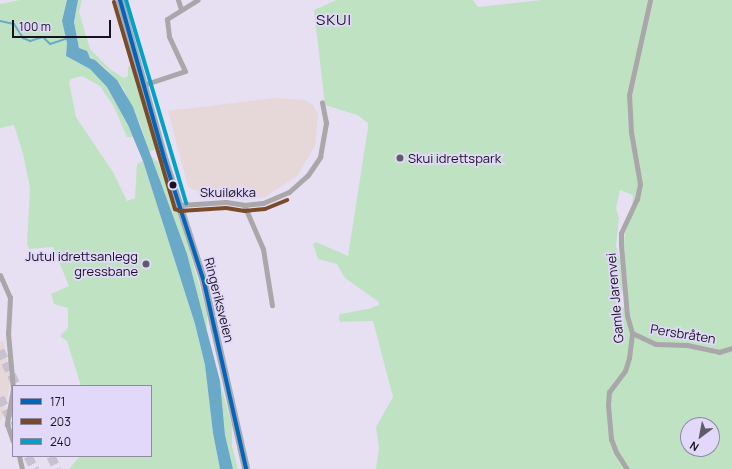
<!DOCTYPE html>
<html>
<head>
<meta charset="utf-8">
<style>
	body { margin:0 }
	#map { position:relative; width:732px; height:469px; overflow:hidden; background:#e6e0f2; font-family:Manrope,sans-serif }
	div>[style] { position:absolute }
	.education>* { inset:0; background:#e6d7d9 }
	.green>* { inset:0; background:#bfe3c2 }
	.water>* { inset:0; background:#6ba9c9 }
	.stream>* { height:2px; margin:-1px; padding:0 1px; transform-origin:1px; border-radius:1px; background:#6ba9c9 }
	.highway-tunnel>* { height:9px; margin-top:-4.5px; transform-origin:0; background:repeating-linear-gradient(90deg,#c7c1d2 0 9px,transparent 0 13.5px) }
	.street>* { height:5px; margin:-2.5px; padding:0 2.5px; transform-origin:2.5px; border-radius:2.5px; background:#a9a7a9 }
	.primary>* { height:8px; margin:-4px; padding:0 4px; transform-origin:4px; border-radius:4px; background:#acaaaf }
	.bus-1>* { height:4px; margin:-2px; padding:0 2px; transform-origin:2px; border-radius:2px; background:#0065bd }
	.bus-2>* { height:4px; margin:-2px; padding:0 2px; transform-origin:2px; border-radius:2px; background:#7a4b2a }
	.bus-3>* { height:4px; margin:-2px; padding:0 2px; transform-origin:2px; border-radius:2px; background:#01a2c5 }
	.dots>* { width:11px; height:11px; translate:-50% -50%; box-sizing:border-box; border:2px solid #e2d8fa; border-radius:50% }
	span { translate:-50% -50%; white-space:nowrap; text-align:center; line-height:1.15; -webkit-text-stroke:3.5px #e2d8fa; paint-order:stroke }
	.poi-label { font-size:13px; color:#16131e }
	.left { translate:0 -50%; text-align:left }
	.right { translate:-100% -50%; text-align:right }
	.street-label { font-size:13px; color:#16131e }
	.quarter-label { font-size:15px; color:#16131e; letter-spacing:1px }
	.legend { position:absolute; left:12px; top:385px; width:140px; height:72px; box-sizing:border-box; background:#e2d8fa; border:1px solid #9089a2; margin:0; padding:5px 7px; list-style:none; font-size:12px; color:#16131e }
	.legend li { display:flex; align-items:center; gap:8px; height:20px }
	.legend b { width:20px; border:1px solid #9089a2 }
	.north { position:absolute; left:680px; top:417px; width:40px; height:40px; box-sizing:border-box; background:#e2d8fa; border:1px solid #9089a2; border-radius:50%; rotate:212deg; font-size:11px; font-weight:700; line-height:16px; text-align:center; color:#16131e }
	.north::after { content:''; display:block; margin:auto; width:14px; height:18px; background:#5f5b68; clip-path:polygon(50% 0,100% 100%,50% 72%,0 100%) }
	.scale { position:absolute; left:12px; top:20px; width:99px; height:18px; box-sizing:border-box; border:2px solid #16131e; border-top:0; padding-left:5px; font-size:12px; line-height:14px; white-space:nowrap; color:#16131e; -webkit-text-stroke:3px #e2d8fa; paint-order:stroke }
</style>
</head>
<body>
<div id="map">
	<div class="education">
		<i style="clip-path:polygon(275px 98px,304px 100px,313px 105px,318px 114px,315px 146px,297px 176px,265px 197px,245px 200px,206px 195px,188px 187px,168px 111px)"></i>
		<i style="clip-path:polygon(0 341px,4px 342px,10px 381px,5px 413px,0 421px)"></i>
	</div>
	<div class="green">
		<i style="clip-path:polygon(20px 0,67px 0,62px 21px,67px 43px,66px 56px,90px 69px,107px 87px,128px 125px,133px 137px,127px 137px,114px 107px,100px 86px,82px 76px,71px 79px,69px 82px,76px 117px,113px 172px,127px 201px,135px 198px,137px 164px,143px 161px,195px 324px,205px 365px,213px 433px,220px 469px,69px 469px,80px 456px,151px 456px,151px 386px,81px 386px,67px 341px,60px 336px,68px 328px,68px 308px,54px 304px,51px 294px,69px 286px,53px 247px,29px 249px,27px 244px,30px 188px,23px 154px,14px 125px,0 128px,0 4px)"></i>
		<i style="clip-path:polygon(78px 0,82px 0,79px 12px,90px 49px,111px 70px,124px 78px,128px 76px,128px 67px,132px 63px,156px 143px,154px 150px,149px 152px,141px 126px,123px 88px,107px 69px,79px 48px,74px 22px)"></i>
		<i style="clip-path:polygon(evenodd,336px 0,473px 0,478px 7px,541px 0,732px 0,732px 469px,376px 469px,379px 448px,376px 427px,393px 397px,373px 321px,340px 322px,339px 319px,340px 314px,368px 309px,379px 305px,379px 302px,345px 278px,337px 264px,318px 259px,313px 244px,316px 242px,348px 256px,368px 128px,368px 123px,357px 115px,325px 105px,314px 10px,336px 0,620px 190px,633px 195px,632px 216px,625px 231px,624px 244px,629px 309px,617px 306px,623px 289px,620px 260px,616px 246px,619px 218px,616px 208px,620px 190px,336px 0,688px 425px,712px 425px,712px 449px,688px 449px,688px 425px)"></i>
		<i style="clip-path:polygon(150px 155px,158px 162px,182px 225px,207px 313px,207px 331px,187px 254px)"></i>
		<i style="clip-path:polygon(220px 381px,232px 426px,232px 446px,238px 469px,233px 469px,225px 435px)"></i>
	</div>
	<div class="water">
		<i style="clip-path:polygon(67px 0,78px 0,74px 22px,79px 48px,87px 51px,90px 58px,95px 60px,117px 80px,133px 107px,187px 254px,220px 381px,225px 435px,233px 469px,220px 469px,213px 433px,205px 365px,195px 324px,143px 161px,128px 125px,107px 87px,90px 69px,66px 56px,67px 43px,62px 21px)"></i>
	</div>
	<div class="stream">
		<i style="left:0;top:21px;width:14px;rotate:12deg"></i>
		<i style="left:14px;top:24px;width:17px;rotate:57deg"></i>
		<i style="left:23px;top:38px;width:8px;rotate:23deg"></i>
		<i style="left:30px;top:41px;width:14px;rotate:-17deg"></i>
		<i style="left:43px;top:37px;width:10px;rotate:45deg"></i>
		<i style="left:50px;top:44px;width:19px;rotate:-18deg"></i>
	</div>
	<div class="highway-tunnel">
		<i style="left:0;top:350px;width:40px;rotate:65deg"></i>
		<i style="left:0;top:397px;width:30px;rotate:64deg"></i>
		<i style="left:28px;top:456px;width:15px;rotate:62deg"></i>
		<i style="left:51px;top:456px;width:14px;rotate:65deg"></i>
	</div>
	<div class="street">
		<i style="left:178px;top:0;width:9px;rotate:72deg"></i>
		<i style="left:143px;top:85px;width:44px;rotate:-18.4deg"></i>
		<i style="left:185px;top:71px;width:38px;rotate:-115deg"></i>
		<i style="left:169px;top:36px;width:17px;rotate:-97deg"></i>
		<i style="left:167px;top:19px;width:36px;rotate:-32deg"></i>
		<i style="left:180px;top:205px;width:46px;rotate:-3.7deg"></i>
		<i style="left:226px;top:202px;width:18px;rotate:9deg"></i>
		<i style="left:244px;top:205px;width:19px;rotate:-6deg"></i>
		<i style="left:263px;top:203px;width:28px;rotate:-23deg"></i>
		<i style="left:289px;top:192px;width:25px;rotate:-42deg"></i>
		<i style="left:308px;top:175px;width:22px;rotate:-56deg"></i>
		<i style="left:320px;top:157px;width:35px;rotate:-80deg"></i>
		<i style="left:326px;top:123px;width:21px;rotate:-101deg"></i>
		<i style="left:244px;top:205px;width:48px;rotate:66.6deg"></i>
		<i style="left:263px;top:249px;width:57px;rotate:80.9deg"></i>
		<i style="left:0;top:275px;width:24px;rotate:66deg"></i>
		<i style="left:10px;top:297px;width:36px;rotate:93deg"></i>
		<i style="left:8px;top:333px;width:56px;rotate:84.9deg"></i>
		<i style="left:13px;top:389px;width:36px;rotate:100deg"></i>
		<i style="left:7px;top:424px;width:18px;rotate:71deg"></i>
		<i style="left:632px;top:333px;width:26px;rotate:25deg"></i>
		<i style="left:656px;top:344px;width:31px;rotate:2deg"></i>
		<i style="left:687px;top:345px;width:33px;rotate:12deg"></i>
		<i style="left:719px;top:352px;width:14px;rotate:-17deg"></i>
		<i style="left:19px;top:456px;width:13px;rotate:77deg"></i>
		<i style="left:627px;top:469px;width:20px;rotate:-123deg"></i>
		<i style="left:616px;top:452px;width:14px;rotate:-111deg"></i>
		<i style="left:611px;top:439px;width:34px;rotate:-95deg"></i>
		<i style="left:608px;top:405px;width:13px;rotate:-86deg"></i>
		<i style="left:609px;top:392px;width:26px;rotate:-53deg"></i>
		<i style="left:625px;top:371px;width:14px;rotate:-73deg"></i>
		<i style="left:629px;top:358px;width:25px;rotate:-83deg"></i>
		<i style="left:632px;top:333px;width:18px;rotate:-106deg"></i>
		<i style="left:627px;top:316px;width:72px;rotate:-94.8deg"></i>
		<i style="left:621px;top:244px;width:11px;rotate:-90deg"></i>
		<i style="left:621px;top:233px;width:38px;rotate:-65deg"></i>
		<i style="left:637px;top:199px;width:15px;rotate:-79deg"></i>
		<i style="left:640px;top:184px;width:53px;rotate:-99.8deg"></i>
		<i style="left:631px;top:132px;width:37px;rotate:-93deg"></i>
		<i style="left:629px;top:95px;width:97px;rotate:-77.5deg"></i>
	</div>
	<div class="primary">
		<i style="left:120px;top:0;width:167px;rotate:74.4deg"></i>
		<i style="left:165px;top:161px;width:127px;rotate:72.1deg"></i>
		<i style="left:204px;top:282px;width:192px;rotate:77.3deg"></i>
	</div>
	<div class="bus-1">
		<i style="left:120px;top:0;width:167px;rotate:74.4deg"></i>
		<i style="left:165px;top:161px;width:127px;rotate:72.1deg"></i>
		<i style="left:204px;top:282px;width:192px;rotate:77.3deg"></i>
	</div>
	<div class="bus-2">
		<i style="left:114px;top:2px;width:216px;rotate:73.6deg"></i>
		<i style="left:175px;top:209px;width:5px;rotate:22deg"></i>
		<i style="left:180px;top:211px;width:46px;rotate:-3.7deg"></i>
		<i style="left:226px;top:208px;width:19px;rotate:9deg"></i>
		<i style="left:245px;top:211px;width:20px;rotate:-6deg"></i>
		<i style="left:265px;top:209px;width:24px;rotate:-22deg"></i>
	</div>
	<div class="bus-3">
		<i style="left:126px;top:0;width:212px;rotate:73.5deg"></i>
	</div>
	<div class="dots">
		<i style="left:400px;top:158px;background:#5f5b68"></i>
		<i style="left:173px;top:185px;background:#16131e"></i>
		<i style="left:146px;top:264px;background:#5f5b68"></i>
	</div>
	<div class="poi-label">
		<span class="left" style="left:408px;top:158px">Skui idrettspark</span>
		<span class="right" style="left:138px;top:264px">Jutul idrettsanlegg<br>gressbane</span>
	</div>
	<div class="street-label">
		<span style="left:228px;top:192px">Skuiløkka</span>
		<span style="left:615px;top:298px;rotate:-95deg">Gamle Jarenvei</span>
		<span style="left:219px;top:300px;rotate:76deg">Ringeriksveien</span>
		<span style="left:683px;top:334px;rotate:9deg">Persbråten</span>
	</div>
	<div class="quarter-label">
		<span style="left:334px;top:20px">SKUI</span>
	</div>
	<ul class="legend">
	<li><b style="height:5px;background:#0065bd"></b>171</li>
	<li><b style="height:5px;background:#7a4b2a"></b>203</li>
	<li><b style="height:5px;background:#01a2c5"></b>240</li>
	</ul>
	<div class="north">N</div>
	<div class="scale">100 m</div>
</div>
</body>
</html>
